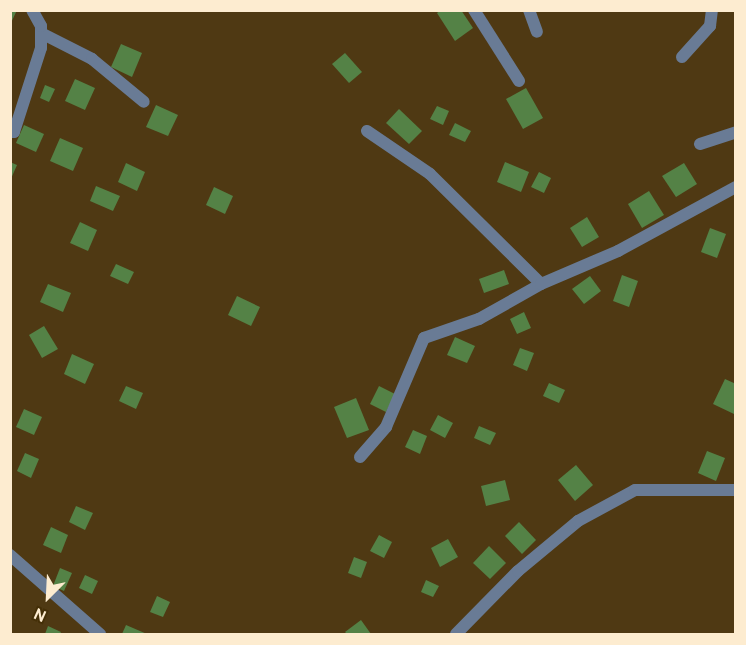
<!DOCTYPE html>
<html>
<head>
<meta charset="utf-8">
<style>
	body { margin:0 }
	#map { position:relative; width:746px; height:645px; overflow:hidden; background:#4f3913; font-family:Overpass,sans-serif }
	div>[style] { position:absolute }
	.building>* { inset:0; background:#548246 }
	.minor>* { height:12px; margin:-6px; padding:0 6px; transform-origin:6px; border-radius:6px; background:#697b95 }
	span { translate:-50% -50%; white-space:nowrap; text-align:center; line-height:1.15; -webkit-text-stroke:5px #442f07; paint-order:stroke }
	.frame { position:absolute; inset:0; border:12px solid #fdecd0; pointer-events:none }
	.north { position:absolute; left:18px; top:567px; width:60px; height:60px; -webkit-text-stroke:4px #442f07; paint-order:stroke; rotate:204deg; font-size:16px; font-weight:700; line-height:24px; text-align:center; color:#fdecd0 }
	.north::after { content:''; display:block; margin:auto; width:21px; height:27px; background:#fdecd0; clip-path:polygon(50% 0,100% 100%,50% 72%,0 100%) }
</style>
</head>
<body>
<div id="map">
	<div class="building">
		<i style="clip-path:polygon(10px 10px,17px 10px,10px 25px)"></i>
		<i style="clip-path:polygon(441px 10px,461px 10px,473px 28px,455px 41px,437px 13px)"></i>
		<i style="clip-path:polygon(121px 44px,142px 53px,132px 77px,111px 67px)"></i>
		<i style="clip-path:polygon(345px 53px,362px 72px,349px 83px,332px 64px)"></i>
		<i style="clip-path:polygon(75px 79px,95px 88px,85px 110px,65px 101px)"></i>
		<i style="clip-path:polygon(45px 85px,55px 89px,49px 102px,40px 98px)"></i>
		<i style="clip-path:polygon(526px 88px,543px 118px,523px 129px,506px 99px)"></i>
		<i style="clip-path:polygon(156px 105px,178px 115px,168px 136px,146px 127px)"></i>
		<i style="clip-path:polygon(437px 106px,449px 111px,443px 125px,430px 119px)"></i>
		<i style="clip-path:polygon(399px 109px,422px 131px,409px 144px,386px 123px)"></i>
		<i style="clip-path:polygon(455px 123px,471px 131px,465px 142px,449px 135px)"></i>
		<i style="clip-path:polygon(24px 125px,44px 134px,36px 152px,16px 143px)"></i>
		<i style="clip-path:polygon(60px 138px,83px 148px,73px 171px,50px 161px)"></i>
		<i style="clip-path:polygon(10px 162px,17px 165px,10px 181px)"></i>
		<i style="clip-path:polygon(505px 162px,529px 172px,521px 192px,497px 182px)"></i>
		<i style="clip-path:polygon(126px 163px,145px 172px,137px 191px,118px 182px)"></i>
		<i style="clip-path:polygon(684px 163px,697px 184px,676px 197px,662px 176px)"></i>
		<i style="clip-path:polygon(539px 172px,551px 178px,544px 193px,531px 187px)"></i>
		<i style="clip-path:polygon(96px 186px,120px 196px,113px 211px,90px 201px)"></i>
		<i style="clip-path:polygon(214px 187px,233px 196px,225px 214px,206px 205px)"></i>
		<i style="clip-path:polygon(649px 191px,664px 215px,642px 228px,628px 204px)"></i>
		<i style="clip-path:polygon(587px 217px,599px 237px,582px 247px,570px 228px)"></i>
		<i style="clip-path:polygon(80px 222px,97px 230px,88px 251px,70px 243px)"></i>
		<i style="clip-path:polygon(710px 228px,726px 234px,717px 258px,701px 252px)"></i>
		<i style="clip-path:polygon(116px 264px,134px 272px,128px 284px,110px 276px)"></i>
		<i style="clip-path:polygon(504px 270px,509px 284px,484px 293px,479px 279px)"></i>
		<i style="clip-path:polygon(622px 275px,638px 281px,629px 307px,613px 301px)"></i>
		<i style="clip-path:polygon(590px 276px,601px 291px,584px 304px,572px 289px)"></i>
		<i style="clip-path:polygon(48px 284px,71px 293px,63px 312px,40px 302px)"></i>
		<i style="clip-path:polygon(237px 296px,260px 307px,251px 326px,228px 315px)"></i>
		<i style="clip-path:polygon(524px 312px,531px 328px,517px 334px,510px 319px)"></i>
		<i style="clip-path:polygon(44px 326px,58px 349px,42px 358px,29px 335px)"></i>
		<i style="clip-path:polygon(455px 337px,475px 346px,467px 363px,447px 355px)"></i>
		<i style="clip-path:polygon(520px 348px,534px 353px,527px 371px,513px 365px)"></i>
		<i style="clip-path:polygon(72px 354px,94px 364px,85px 384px,64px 374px)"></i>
		<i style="clip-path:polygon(725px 379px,736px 384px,734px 414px,713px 404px)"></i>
		<i style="clip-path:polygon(549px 383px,565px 390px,559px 403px,543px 396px)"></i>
		<i style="clip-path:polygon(126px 386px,143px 393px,136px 409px,119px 401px)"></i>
		<i style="clip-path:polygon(379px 386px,395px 394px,386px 412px,370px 404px)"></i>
		<i style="clip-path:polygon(356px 398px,369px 430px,347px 438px,334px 407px)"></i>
		<i style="clip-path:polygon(24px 409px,42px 417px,34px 435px,16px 427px)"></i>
		<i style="clip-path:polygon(438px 415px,453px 423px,445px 438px,430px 430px)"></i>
		<i style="clip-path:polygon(479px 426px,496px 433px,490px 445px,474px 438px)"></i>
		<i style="clip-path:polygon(413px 430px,427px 436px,420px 454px,405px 447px)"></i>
		<i style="clip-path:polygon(707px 451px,725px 458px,716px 481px,698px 473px)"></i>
		<i style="clip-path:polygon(25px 453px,39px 459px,31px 478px,17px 471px)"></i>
		<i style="clip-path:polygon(576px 465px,593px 485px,575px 501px,558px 480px)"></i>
		<i style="clip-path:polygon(505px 480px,510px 500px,486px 506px,481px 486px)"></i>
		<i style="clip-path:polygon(76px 506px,93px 513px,85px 530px,69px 522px)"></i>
		<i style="clip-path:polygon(519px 522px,536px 540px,522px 554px,505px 536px)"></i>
		<i style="clip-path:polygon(51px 527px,68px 535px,61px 553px,43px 545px)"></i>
		<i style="clip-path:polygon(379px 535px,392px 542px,384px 558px,370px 551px)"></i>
		<i style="clip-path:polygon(448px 539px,458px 557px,440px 567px,431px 548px)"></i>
		<i style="clip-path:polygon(489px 546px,506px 563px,490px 579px,473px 563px)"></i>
		<i style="clip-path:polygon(354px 557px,367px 562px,361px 578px,348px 573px)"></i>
		<i style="clip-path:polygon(60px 568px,72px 573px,64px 591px,53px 586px)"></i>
		<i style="clip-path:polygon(85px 575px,98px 581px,92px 594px,79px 588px)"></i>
		<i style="clip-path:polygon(426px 580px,439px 586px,433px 597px,421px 592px)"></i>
		<i style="clip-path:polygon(157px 596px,170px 602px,163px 617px,150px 612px)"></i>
		<i style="clip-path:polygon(361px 620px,371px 634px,347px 634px,345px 632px)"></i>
		<i style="clip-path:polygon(126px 625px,147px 634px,122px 634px)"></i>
		<i style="clip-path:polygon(48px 626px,61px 632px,60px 634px,45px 634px)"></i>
	</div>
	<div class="minor">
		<i style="left:474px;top:10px;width:84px;rotate:57.6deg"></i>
		<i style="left:529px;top:10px;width:23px;rotate:70deg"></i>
		<i style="left:43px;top:34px;width:55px;rotate:27deg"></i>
		<i style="left:92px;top:59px;width:67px;rotate:39.6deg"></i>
		<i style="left:682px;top:57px;width:42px;rotate:-47.9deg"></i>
		<i style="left:710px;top:26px;width:16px;rotate:-83deg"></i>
		<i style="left:367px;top:131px;width:76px;rotate:34.3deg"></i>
		<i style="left:430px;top:174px;width:156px;rotate:44.7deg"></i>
		<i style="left:10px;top:132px;width:4px"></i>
		<i style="left:14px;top:132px;width:88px;rotate:-72.2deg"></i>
		<i style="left:41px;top:48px;width:22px;rotate:-90deg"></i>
		<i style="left:41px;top:26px;width:18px;rotate:-119deg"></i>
		<i style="left:700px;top:144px;width:38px;rotate:-18deg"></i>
		<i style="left:360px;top:457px;width:40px;rotate:-49deg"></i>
		<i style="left:386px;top:427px;width:97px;rotate:-66.9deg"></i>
		<i style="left:424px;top:338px;width:58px;rotate:-19.1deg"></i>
		<i style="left:479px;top:319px;width:71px;rotate:-29.4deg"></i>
		<i style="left:541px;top:284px;width:84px;rotate:-23.2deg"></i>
		<i style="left:618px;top:251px;width:134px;rotate:-28.5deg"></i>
		<i style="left:10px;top:555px;width:120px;rotate:41.3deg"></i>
		<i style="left:456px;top:634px;width:88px;rotate:-45.5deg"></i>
		<i style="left:518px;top:571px;width:78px;rotate:-39.8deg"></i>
		<i style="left:578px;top:521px;width:65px;rotate:-28.5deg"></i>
		<i style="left:635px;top:490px;width:101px"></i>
	</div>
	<div class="frame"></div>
	<div class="north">N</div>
</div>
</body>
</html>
